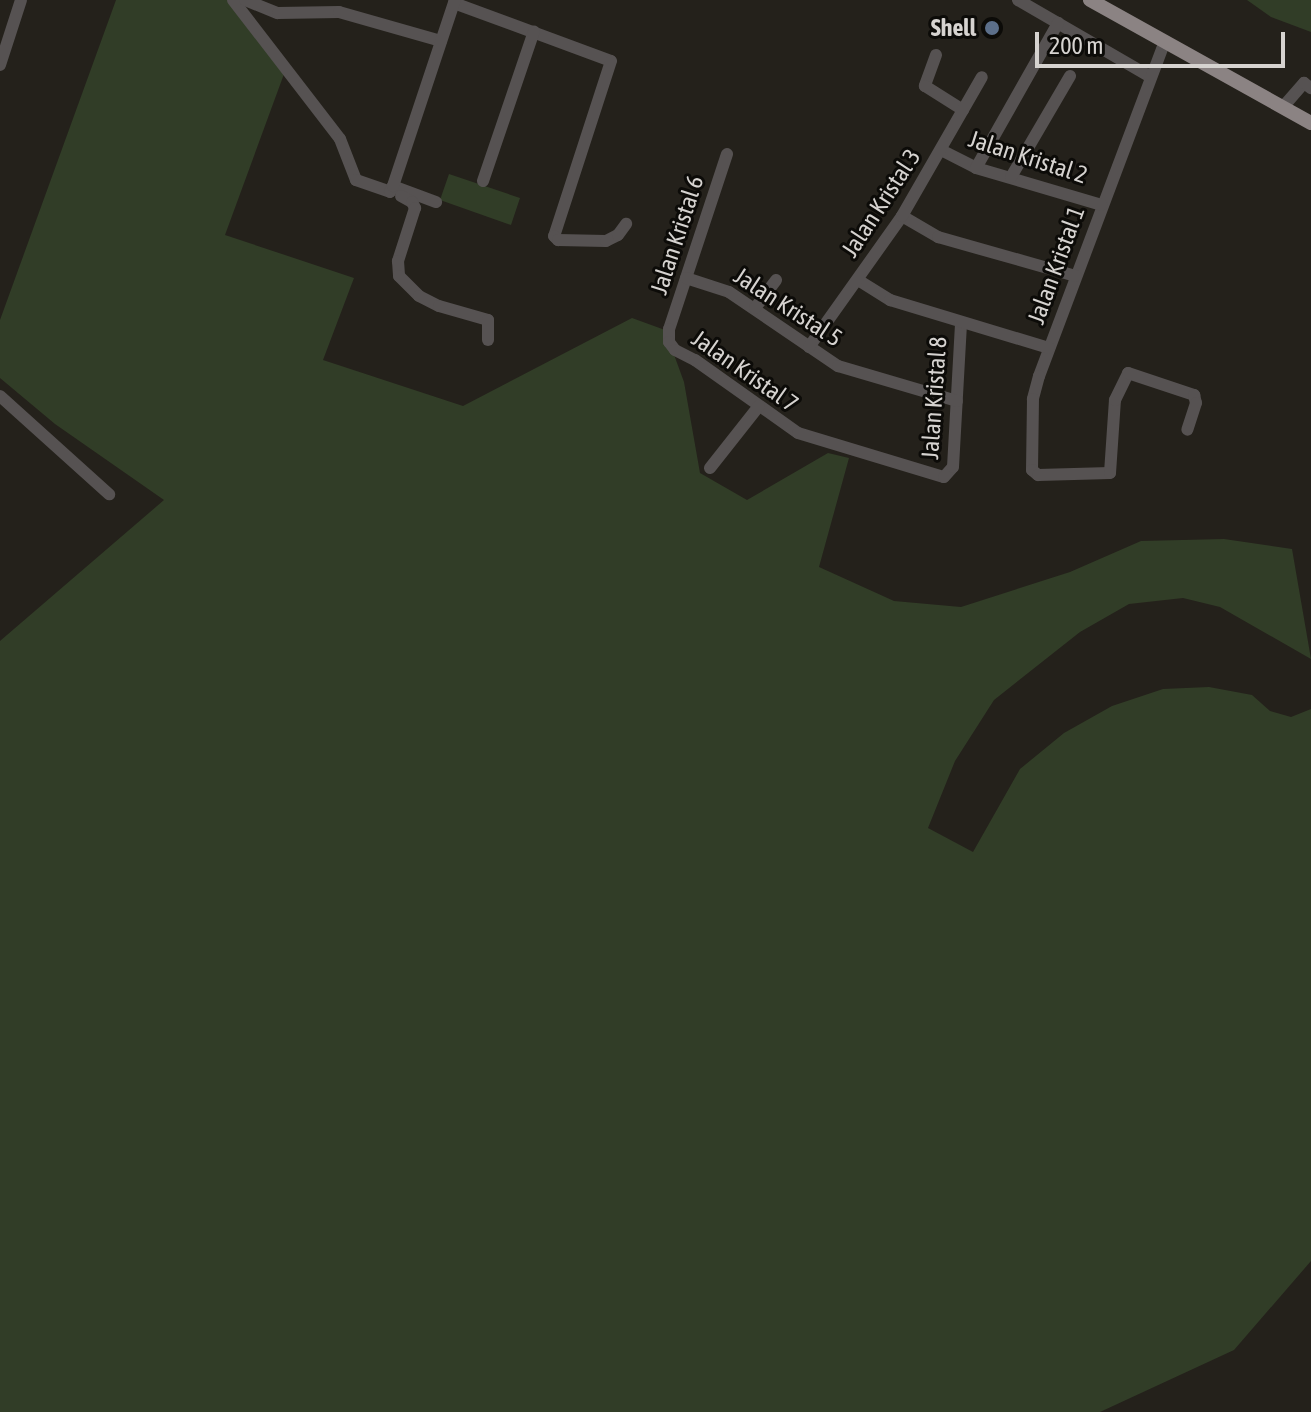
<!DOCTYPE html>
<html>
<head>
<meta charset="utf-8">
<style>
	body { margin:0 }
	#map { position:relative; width:1311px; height:1412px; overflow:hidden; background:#24211b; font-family:"Asap Condensed",sans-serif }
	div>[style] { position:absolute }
	.green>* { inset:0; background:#313d27 }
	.minor>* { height:12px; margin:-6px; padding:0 6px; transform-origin:6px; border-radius:6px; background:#565252 }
	.major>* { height:14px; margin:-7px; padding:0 7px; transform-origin:7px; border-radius:7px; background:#8b8383 }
	.dots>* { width:22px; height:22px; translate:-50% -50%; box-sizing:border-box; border:4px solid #0c0b08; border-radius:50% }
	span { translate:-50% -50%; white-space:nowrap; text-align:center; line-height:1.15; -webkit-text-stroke:6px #0c0b08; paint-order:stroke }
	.poi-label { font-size:24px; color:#d6d3d0; font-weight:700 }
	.right { translate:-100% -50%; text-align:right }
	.street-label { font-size:24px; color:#d6d3d0 }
	.scale { position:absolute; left:1035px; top:32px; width:250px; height:36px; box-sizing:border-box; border:4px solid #d6d3d0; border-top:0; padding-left:10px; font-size:24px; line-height:28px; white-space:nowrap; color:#d6d3d0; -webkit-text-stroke:6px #0c0b08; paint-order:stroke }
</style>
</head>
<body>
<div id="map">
	<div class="green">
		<i style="clip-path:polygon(116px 0,227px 0,284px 74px,225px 235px,354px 278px,323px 360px,463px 406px,632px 318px,665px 330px,684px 382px,700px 473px,747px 500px,828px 453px,849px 458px,819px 567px,894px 601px,961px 607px,1070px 572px,1141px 541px,1224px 539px,1292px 549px,1311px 659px,1220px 607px,1183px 598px,1129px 604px,1080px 632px,994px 700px,955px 761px,928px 828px,973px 852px,1020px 769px,1064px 733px,1112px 706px,1163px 689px,1209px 687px,1252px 695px,1270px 711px,1291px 717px,1311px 709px,1311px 1261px,1234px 1350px,1100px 1412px,0 1412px,0 641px,164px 500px,55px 424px,0 378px,0 320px)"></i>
		<i style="clip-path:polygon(1247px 0,1311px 0,1311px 32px,1271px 17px)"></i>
		<i style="clip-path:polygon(449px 174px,520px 198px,511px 225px,440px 200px)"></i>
	</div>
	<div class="minor">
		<i style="left:233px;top:0;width:175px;rotate:52.4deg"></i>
		<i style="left:340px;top:139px;width:44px;rotate:68.7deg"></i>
		<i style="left:356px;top:180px;width:36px;rotate:19deg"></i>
		<i style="left:390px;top:192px;width:7px;rotate:-63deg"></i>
		<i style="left:393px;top:186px;width:46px;rotate:20.4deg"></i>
		<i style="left:245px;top:0;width:35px;rotate:22deg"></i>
		<i style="left:278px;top:13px;width:61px;rotate:-0.9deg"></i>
		<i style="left:339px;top:12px;width:106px;rotate:15.9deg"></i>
		<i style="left:1018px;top:0;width:151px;rotate:30.1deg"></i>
		<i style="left:454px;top:3px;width:167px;rotate:20.3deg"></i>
		<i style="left:611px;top:61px;width:184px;rotate:108deg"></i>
		<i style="left:554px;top:236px;width:6px;rotate:45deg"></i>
		<i style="left:558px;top:240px;width:48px;rotate:1.2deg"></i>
		<i style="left:606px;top:241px;width:13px;rotate:-27deg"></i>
		<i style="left:618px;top:235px;width:14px;rotate:-54deg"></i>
		<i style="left:1165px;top:41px;width:358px;rotate:110.6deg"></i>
		<i style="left:1039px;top:376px;width:24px;rotate:105deg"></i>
		<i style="left:1033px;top:399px;width:71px;rotate:90.8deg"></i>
		<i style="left:1032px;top:470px;width:8px;rotate:40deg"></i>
		<i style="left:1038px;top:475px;width:72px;rotate:-1.6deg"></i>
		<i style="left:1110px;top:473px;width:73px;rotate:-86.1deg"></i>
		<i style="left:1115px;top:400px;width:30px;rotate:-64deg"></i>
		<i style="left:1128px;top:373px;width:70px;rotate:18.4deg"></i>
		<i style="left:1194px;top:395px;width:8px;rotate:76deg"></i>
		<i style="left:1196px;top:403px;width:28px;rotate:108deg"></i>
		<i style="left:936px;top:55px;width:33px;rotate:110deg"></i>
		<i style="left:925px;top:86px;width:45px;rotate:32.3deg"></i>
		<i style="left:0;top:65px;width:68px;rotate:-72.1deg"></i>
		<i style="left:1283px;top:107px;width:32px;rotate:-49deg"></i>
		<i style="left:1304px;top:83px;width:9px;rotate:36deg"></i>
		<i style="left:941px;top:150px;width:39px;rotate:27deg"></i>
		<i style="left:976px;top:168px;width:131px;rotate:16.4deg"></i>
		<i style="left:727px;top:154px;width:184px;rotate:108.3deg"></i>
		<i style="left:669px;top:329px;width:13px;rotate:90deg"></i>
		<i style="left:669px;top:342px;width:10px;rotate:53deg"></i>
		<i style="left:675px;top:350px;width:22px;rotate:27deg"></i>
		<i style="left:695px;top:360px;width:126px;rotate:35.3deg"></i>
		<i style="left:798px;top:433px;width:152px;rotate:16.8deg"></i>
		<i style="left:944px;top:477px;width:13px;rotate:-48deg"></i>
		<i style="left:953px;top:467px;width:145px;rotate:-86.8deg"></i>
		<i style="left:976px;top:168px;width:167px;rotate:-60.5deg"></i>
		<i style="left:1011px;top:177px;width:117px;rotate:-59.7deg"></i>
		<i style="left:483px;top:181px;width:158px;rotate:-71.2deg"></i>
		<i style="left:393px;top:186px;width:196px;rotate:-71.6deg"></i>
		<i style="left:401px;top:196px;width:13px;rotate:29deg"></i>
		<i style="left:412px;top:202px;width:7px;rotate:63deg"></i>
		<i style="left:415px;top:208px;width:56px;rotate:107.8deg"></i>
		<i style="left:398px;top:261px;width:15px;rotate:86deg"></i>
		<i style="left:399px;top:276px;width:28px;rotate:45deg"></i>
		<i style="left:419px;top:296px;width:22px;rotate:27deg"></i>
		<i style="left:439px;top:306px;width:51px;rotate:15.9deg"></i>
		<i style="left:488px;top:320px;width:20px;rotate:90deg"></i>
		<i style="left:902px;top:216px;width:42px;rotate:30.3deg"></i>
		<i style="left:938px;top:237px;width:143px;rotate:15.8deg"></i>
		<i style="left:686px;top:278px;width:45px;rotate:18deg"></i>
		<i style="left:729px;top:292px;width:132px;rotate:34.2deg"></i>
		<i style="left:838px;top:366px;width:124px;rotate:16.4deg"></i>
		<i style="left:858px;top:280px;width:38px;rotate:32deg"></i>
		<i style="left:890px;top:300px;width:166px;rotate:16.8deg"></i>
		<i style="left:755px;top:308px;width:35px;rotate:-53deg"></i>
		<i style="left:809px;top:347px;width:161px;rotate:-54.6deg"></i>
		<i style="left:902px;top:216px;width:160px;rotate:-60.1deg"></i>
		<i style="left:0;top:396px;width:147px;rotate:42deg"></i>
		<i style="left:710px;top:468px;width:79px;rotate:-51.7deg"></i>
	</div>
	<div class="major">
		<i style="left:1090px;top:0;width:253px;rotate:29.1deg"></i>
	</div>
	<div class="dots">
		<i style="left:992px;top:28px;background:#5c6f8a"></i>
	</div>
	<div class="poi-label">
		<span class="right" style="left:976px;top:28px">Shell</span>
	</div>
	<div class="street-label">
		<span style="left:1028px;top:157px;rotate:18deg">Jalan Kristal 2</span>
		<span style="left:881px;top:203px;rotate:-57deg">Jalan Kristal 3</span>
		<span style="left:677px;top:235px;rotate:-72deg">Jalan Kristal 6</span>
		<span style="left:1056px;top:265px;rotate:-70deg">Jalan Kristal 1</span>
		<span style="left:788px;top:307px;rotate:33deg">Jalan Kristal 5</span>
		<span style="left:745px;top:371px;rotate:35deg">Jalan Kristal 7</span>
		<span style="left:934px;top:398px;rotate:-86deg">Jalan Kristal 8</span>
	</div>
	<div class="scale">200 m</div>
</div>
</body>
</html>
